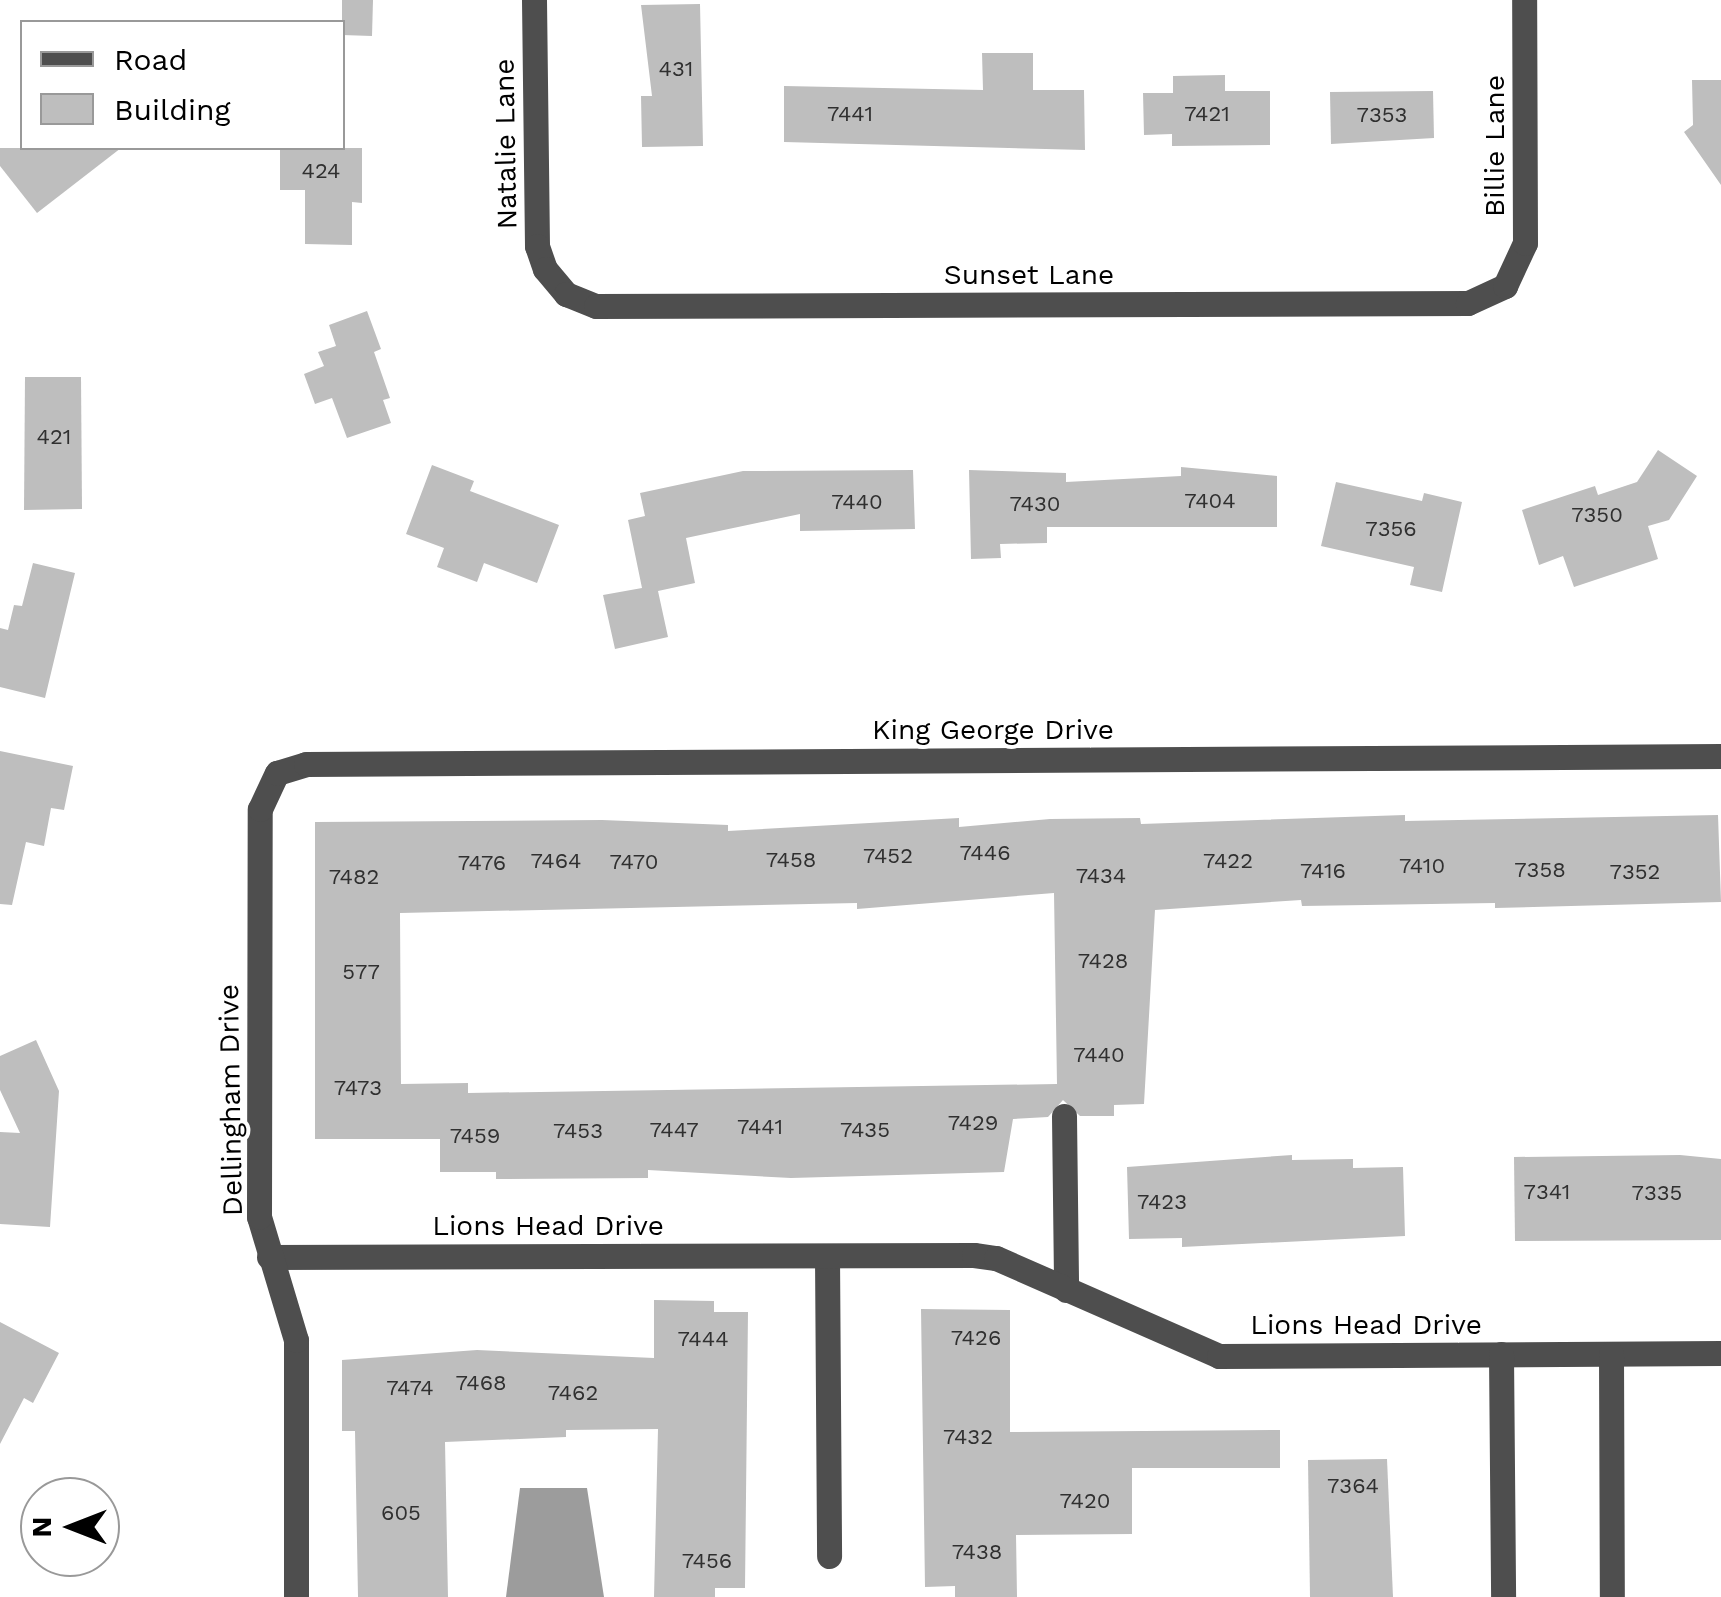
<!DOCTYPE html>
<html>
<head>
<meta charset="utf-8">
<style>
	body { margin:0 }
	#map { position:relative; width:1721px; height:1597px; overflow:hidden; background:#fff; font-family:"Work Sans",sans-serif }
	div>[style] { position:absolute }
	.water>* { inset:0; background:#9c9c9c }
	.building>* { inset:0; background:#bebebe }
	.minor>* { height:25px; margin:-12.5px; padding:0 12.5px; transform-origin:12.5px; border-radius:12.5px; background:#4e4e4e }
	span { translate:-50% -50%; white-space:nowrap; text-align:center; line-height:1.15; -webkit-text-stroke:8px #fff; paint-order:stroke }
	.number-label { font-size:22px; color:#303030 }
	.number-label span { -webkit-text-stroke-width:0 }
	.street-label { font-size:28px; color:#000 }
	.legend { position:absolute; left:20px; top:20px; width:325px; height:130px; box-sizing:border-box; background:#fff; border:2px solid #999; margin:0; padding:12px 18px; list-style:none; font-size:30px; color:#000 }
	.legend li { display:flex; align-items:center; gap:20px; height:50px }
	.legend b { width:50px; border:2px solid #999 }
	.north { position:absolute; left:20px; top:1477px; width:100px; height:100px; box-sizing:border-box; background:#fff; border:2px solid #999; border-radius:50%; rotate:270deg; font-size:28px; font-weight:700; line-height:40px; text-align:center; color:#000 }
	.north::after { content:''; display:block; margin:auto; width:35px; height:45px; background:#000; clip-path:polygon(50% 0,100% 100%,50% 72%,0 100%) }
</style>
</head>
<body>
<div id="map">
	<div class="water">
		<i style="clip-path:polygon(520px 1488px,587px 1488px,604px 1597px,506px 1597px)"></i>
	</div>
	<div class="building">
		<i style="clip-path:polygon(342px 0,373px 0,372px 36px,342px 35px)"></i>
		<i style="clip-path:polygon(700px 4px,703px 146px,642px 147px,641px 96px,652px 96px,641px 5px)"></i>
		<i style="clip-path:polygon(982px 53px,1033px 53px,1033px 90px,1084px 90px,1085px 150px,784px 142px,784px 86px,983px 90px)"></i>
		<i style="clip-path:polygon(1225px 75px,1225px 91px,1270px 91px,1270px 145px,1172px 146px,1172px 134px,1144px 135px,1143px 93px,1173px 93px,1173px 76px)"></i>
		<i style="clip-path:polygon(1692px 80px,1721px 80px,1721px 185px,1684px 132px,1693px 125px)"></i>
		<i style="clip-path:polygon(1433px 91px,1434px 138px,1331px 144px,1330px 92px)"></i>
		<i style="clip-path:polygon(0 148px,121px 148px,37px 213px,0 166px)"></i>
		<i style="clip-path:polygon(280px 148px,362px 148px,362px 203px,352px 202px,352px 245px,305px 244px,305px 190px,280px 190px)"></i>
		<i style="clip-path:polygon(367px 311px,381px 349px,374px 352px,390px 398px,383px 400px,391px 423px,347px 438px,332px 398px,315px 404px,304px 374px,324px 366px,318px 352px,336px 346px,329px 325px)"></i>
		<i style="clip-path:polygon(25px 377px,81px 377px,82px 509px,24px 510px)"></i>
		<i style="clip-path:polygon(1658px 450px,1697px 476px,1669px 520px,1648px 526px,1658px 559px,1574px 587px,1563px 556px,1539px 565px,1522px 510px,1595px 486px,1598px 495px,1637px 482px)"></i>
		<i style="clip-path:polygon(432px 465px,474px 481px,470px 491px,559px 525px,537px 583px,484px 563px,477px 582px,437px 567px,444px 548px,406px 534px)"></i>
		<i style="clip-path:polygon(1181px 467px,1277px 476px,1277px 527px,1047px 527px,1047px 543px,1000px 544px,1001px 558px,971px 559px,969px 470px,1066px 473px,1066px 482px,1181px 476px)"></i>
		<i style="clip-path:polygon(913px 470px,915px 529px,800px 531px,800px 514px,686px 538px,695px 583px,658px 591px,668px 637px,615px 649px,603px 595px,642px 588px,628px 520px,645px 516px,640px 493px,743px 471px)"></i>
		<i style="clip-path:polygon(1336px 482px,1422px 501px,1424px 493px,1462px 502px,1442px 592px,1410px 585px,1414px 567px,1321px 546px)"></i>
		<i style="clip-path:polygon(33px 563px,75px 573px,45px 698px,0 687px,0 628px,8px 630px,14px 605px,22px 606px)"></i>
		<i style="clip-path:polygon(0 751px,73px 766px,64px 810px,51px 808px,44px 846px,26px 842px,12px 905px,0 904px)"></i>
		<i style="clip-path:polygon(evenodd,1405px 815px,1405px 821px,1718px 815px,1721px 902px,1495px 908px,1495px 903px,1302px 906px,1301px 900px,1155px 910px,1144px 1104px,1114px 1105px,1114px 1116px,1080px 1116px,1063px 1100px,1048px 1117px,1013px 1119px,1004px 1172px,791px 1178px,648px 1170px,648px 1178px,496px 1179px,496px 1172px,440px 1172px,440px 1139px,315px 1139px,315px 822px,602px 820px,728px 825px,728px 831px,959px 818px,959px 827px,1050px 819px,1140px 818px,1141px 824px,1405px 815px,1054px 893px,1057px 1084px,468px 1093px,468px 1083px,401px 1084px,400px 913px,857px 903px,857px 909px,1054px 893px)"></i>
		<i style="clip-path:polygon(36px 1040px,59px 1091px,50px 1227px,0 1224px,0 1132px,20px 1133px,0 1090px,0 1056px)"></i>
		<i style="clip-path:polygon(1292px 1155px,1292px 1160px,1353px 1159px,1353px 1168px,1403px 1167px,1405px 1236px,1182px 1247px,1182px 1238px,1129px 1239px,1127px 1167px)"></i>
		<i style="clip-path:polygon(1680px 1155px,1721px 1159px,1721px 1240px,1515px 1241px,1514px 1157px)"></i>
		<i style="clip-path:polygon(654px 1300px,714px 1301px,714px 1312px,748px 1312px,745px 1588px,715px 1588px,715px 1597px,654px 1597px,658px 1429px,566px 1430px,566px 1437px,445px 1442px,448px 1597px,358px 1597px,355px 1431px,342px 1431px,342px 1360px,477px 1350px,654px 1358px)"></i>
		<i style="clip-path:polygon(921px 1309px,1010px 1310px,1010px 1432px,1280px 1430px,1280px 1468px,1132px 1468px,1132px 1534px,1016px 1535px,1017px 1597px,955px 1597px,955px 1586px,925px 1587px)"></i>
		<i style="clip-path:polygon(0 1322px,59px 1353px,33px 1403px,24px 1398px,0 1444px)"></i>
		<i style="clip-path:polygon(1387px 1459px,1393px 1597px,1310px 1597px,1308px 1460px)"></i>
	</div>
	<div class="minor">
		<i style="left:534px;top:0;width:246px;rotate:89.3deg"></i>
		<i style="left:537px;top:246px;width:24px;rotate:71deg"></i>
		<i style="left:545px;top:269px;width:33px;rotate:50deg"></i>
		<i style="left:566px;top:294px;width:32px;rotate:22deg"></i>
		<i style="left:596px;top:306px;width:872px;rotate:-0.2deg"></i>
		<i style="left:1468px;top:303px;width:41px;rotate:-24.7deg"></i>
		<i style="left:1505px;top:286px;width:47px;rotate:-65.1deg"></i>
		<i style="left:1525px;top:243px;width:243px;rotate:-90.2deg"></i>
		<i style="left:1064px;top:1116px;width:174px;rotate:89.3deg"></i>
		<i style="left:827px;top:1256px;width:300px;rotate:89.6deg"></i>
		<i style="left:269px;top:1257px;width:705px;rotate:-0.16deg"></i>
		<i style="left:974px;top:1255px;width:22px;rotate:8deg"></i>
		<i style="left:996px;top:1258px;width:244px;rotate:23.7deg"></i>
		<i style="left:1219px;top:1356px;width:502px;rotate:-0.34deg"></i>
		<i style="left:1501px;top:1354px;width:243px;rotate:89.5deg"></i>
		<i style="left:1611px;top:1354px;width:243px;rotate:89.8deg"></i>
		<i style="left:296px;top:1597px;width:257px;rotate:-90deg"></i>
		<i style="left:296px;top:1340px;width:128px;rotate:-106.7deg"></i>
		<i style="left:259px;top:1217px;width:408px;rotate:-89.9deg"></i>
		<i style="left:260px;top:809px;width:40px;rotate:-65deg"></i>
		<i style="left:277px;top:773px;width:30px;rotate:-17deg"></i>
		<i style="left:306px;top:764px;width:1415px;rotate:-0.32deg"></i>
	</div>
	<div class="number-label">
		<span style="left:676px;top:69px">431</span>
		<span style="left:850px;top:114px">7441</span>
		<span style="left:1207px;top:114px">7421</span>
		<span style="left:1382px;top:115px">7353</span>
		<span style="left:321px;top:171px">424</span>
		<span style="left:54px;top:437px">421</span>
		<span style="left:1210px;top:501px">7404</span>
		<span style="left:857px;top:502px">7440</span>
		<span style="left:1035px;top:504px">7430</span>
		<span style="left:1597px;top:515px">7350</span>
		<span style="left:1391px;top:529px">7356</span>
		<span style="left:985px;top:853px">7446</span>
		<span style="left:888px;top:856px">7452</span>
		<span style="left:791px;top:860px">7458</span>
		<span style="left:556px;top:861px">7464</span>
		<span style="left:1228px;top:861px">7422</span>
		<span style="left:634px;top:862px">7470</span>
		<span style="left:482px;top:863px">7476</span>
		<span style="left:1422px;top:866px">7410</span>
		<span style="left:1540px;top:870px">7358</span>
		<span style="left:1323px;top:871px">7416</span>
		<span style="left:1635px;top:872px">7352</span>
		<span style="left:1101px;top:876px">7434</span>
		<span style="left:354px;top:877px">7482</span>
		<span style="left:1103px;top:961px">7428</span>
		<span style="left:361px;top:972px">577</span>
		<span style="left:1099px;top:1055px">7440</span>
		<span style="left:358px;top:1088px">7473</span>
		<span style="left:973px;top:1123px">7429</span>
		<span style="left:760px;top:1127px">7441</span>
		<span style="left:674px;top:1130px">7447</span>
		<span style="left:865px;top:1130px">7435</span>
		<span style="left:578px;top:1131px">7453</span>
		<span style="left:475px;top:1136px">7459</span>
		<span style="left:1547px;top:1192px">7341</span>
		<span style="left:1657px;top:1193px">7335</span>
		<span style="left:1162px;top:1202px">7423</span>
		<span style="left:976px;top:1338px">7426</span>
		<span style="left:703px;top:1339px">7444</span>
		<span style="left:481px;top:1383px">7468</span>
		<span style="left:410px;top:1388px">7474</span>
		<span style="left:573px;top:1393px">7462</span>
		<span style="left:968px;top:1437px">7432</span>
		<span style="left:1353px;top:1486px">7364</span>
		<span style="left:1085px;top:1501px">7420</span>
		<span style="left:401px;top:1513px">605</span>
		<span style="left:977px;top:1552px">7438</span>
		<span style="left:707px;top:1561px">7456</span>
	</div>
	<div class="street-label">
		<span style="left:506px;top:144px;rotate:-91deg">Natalie Lane</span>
		<span style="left:1495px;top:146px;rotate:-90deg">Billie Lane</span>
		<span style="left:1029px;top:275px">Sunset Lane</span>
		<span style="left:993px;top:730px">King George Drive</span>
		<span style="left:231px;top:1100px;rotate:-91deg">Dellingham Drive</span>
		<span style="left:548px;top:1226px">Lions Head Drive</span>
		<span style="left:1366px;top:1325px">Lions Head Drive</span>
	</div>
	<ul class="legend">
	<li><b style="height:12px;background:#4e4e4e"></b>Road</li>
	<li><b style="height:28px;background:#bebebe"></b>Building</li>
	</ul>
	<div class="north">N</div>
</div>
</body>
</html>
